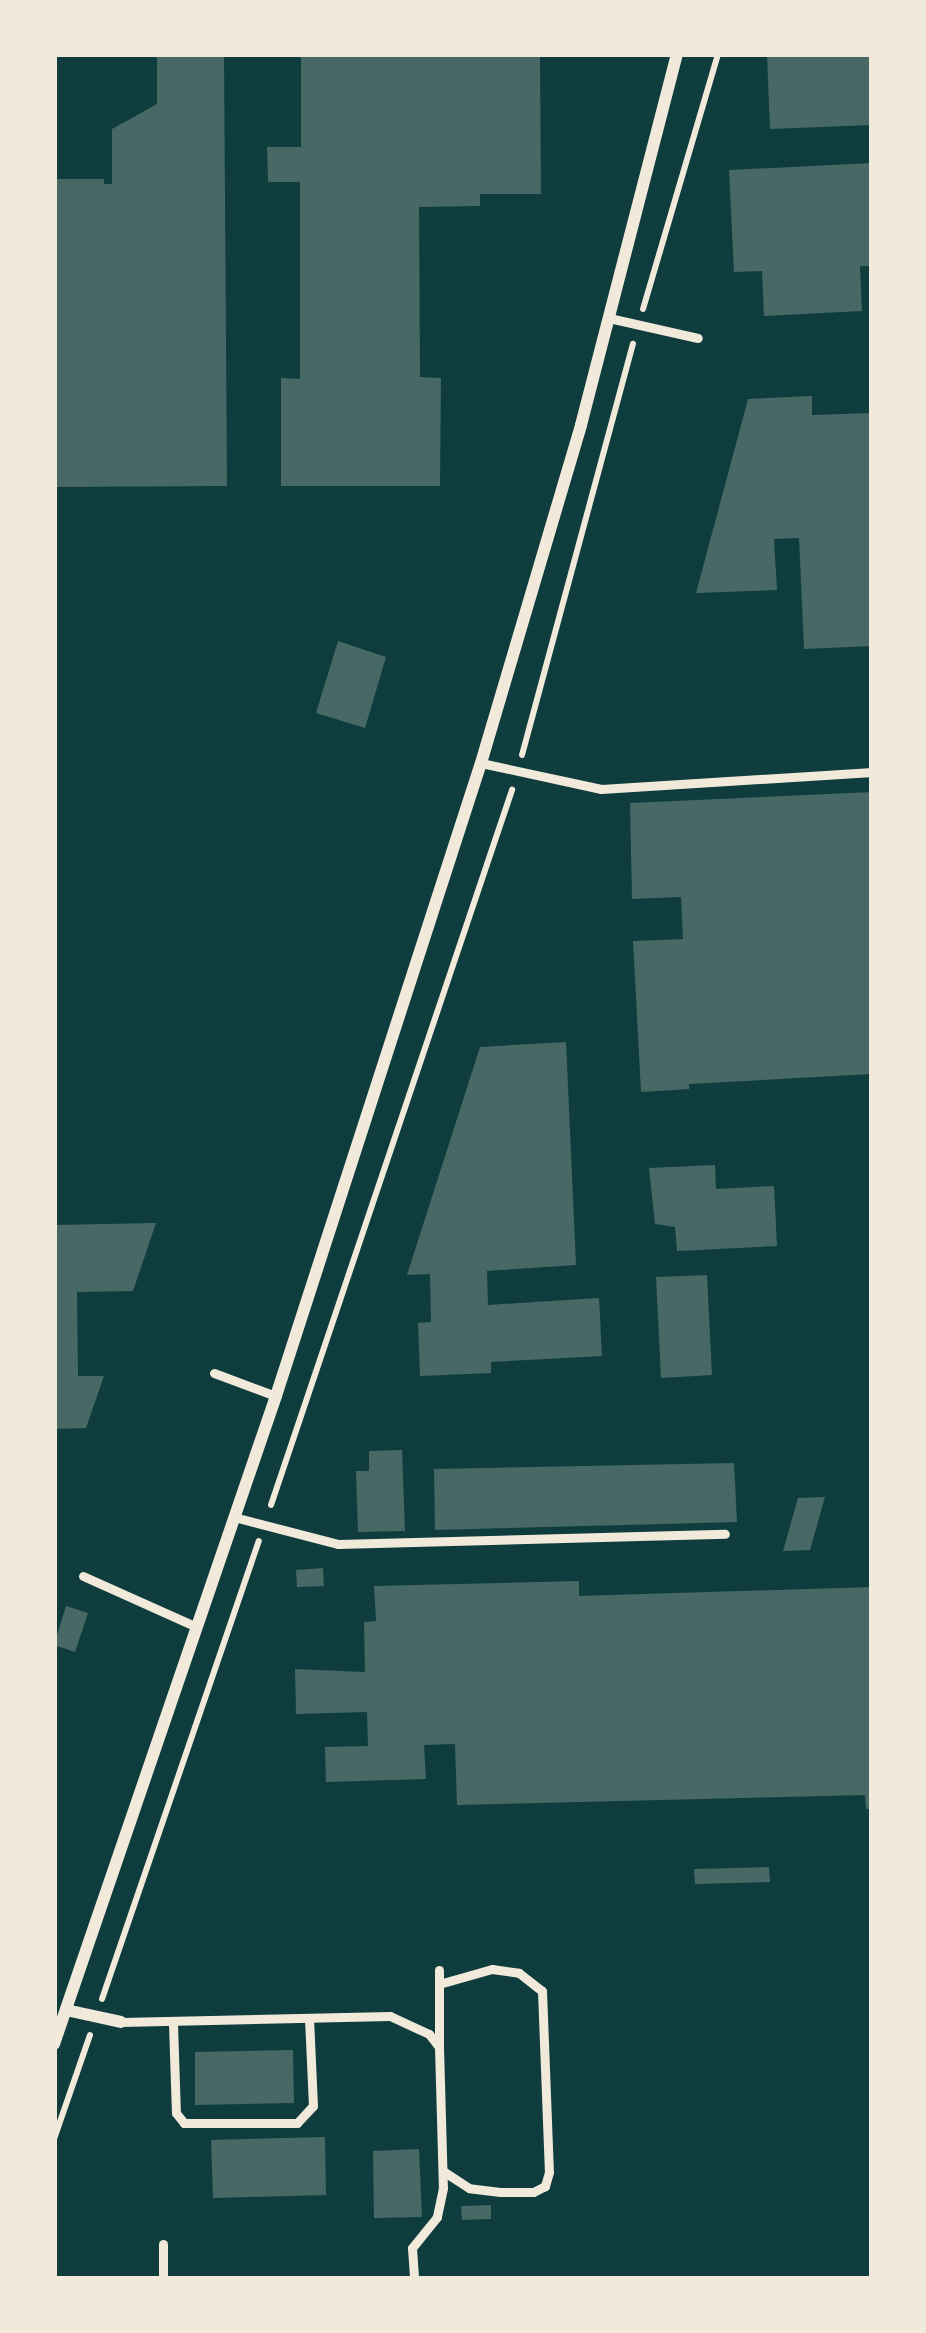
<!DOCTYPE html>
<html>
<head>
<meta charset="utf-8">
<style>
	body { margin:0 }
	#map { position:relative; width:926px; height:2333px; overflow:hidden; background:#0f3d3e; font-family:"Fira Sans Condensed",sans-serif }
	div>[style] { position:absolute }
	.building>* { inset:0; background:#486865 }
	.path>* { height:6px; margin:-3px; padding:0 3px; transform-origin:3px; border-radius:3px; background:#f1e9da }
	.service>* { height:9px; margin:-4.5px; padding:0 4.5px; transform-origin:4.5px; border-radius:4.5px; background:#f1e9da }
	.minor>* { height:12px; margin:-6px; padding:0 6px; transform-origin:6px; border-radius:6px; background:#f1e9da }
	span { translate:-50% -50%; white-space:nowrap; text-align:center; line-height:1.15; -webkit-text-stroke:9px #f1e9da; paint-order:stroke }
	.frame { position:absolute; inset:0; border:57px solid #f1e9da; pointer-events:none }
</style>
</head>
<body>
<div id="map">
	<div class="building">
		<i style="clip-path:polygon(157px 54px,224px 54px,227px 486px,54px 487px,54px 179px,104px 179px,104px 184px,112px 184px,112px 129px,157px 104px)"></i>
		<i style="clip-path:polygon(301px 54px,540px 54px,541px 194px,480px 194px,480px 206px,419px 207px,420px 377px,441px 378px,440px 486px,281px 486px,281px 378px,300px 379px,300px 182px,268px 182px,267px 147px,301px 147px)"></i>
		<i style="clip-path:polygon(767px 54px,872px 54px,872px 125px,770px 129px)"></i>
		<i style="clip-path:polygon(872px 163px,872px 266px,860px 266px,862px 311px,764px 316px,762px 271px,734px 272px,729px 170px)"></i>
		<i style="clip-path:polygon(812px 396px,812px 415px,872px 413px,872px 646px,804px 649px,799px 538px,774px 539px,777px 590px,696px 593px,748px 399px)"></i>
		<i style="clip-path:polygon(338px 641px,386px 657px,365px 728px,316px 713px)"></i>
		<i style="clip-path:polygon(872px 792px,872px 1074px,689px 1084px,689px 1089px,641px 1092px,633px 941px,683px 939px,681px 897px,632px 899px,630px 803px)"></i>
		<i style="clip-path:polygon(566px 1042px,576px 1265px,487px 1271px,488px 1305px,599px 1298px,602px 1356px,491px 1362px,491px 1373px,420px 1376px,418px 1323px,431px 1322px,430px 1274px,407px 1275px,480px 1047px)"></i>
		<i style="clip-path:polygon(715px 1165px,716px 1189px,774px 1186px,777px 1246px,677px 1251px,675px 1227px,655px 1224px,649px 1168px)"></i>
		<i style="clip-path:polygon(156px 1223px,133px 1291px,77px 1292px,78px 1376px,104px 1376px,86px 1428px,54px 1429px,54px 1225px)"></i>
		<i style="clip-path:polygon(707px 1275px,712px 1375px,661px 1378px,656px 1277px)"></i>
		<i style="clip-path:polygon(402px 1450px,405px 1531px,358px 1532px,356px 1471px,369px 1471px,369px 1451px)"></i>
		<i style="clip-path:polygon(734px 1463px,737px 1522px,435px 1530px,434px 1469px)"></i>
		<i style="clip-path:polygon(825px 1497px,810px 1550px,783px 1551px,798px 1498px)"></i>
		<i style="clip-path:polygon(323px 1568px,324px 1586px,297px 1587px,296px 1570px)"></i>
		<i style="clip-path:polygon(579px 1581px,579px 1596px,872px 1587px,872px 1809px,866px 1809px,865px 1795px,457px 1805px,455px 1744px,424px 1745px,426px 1779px,326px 1782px,325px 1747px,368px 1746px,367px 1712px,296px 1714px,295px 1669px,365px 1672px,364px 1622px,376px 1621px,374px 1586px)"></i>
		<i style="clip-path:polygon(66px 1606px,88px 1613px,75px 1652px,54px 1645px)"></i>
		<i style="clip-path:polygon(769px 1867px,770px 1882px,695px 1884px,694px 1869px)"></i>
		<i style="clip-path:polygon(293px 2050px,294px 2103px,195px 2105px,195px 2052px)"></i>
		<i style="clip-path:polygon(325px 2137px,326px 2195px,213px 2198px,211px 2140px)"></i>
		<i style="clip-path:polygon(419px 2149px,422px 2217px,374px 2218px,373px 2151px)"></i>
		<i style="clip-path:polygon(491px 2205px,491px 2219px,462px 2220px,461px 2206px)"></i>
	</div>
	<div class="path">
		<i style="left:643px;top:309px;width:266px;rotate:-73.6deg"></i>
		<i style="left:522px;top:755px;width:426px;rotate:-74.9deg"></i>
		<i style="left:271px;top:1505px;width:755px;rotate:-71.37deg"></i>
		<i style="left:102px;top:1999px;width:484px;rotate:-71.1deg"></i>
		<i style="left:54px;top:2139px;width:110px;rotate:-70.9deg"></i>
	</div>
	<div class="service">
		<i style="left:609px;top:318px;width:91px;rotate:12.7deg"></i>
		<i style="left:481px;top:763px;width:123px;rotate:12.2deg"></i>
		<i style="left:601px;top:789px;width:272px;rotate:-3.6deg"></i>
		<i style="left:214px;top:1373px;width:66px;rotate:20.4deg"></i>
		<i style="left:234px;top:1517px;width:107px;rotate:14.6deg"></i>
		<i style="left:338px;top:1544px;width:387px;rotate:-1.5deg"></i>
		<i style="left:83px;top:1576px;width:125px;rotate:24.1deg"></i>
		<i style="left:439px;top:1984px;width:55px;rotate:-15.8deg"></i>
		<i style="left:492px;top:1969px;width:27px;rotate:8deg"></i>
		<i style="left:519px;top:1973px;width:29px;rotate:38deg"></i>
		<i style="left:542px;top:1991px;width:181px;rotate:87.8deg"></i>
		<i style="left:549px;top:2172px;width:15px;rotate:106deg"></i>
		<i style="left:545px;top:2186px;width:13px;rotate:153deg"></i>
		<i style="left:533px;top:2192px;width:33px;rotate:180deg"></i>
		<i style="left:500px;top:2192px;width:31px;rotate:-173deg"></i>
		<i style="left:469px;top:2188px;width:31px;rotate:-147deg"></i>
		<i style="left:121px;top:2022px;width:269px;rotate:-1.3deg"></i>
		<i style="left:390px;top:2016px;width:43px;rotate:24.8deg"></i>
		<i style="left:429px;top:2034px;width:16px;rotate:52deg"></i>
		<i style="left:439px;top:2047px;width:141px;rotate:88.4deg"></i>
		<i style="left:443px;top:2188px;width:30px;rotate:102deg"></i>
		<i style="left:437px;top:2217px;width:40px;rotate:129deg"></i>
		<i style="left:412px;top:2248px;width:31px;rotate:86deg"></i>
		<i style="left:173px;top:2024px;width:89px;rotate:88.1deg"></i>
		<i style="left:176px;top:2113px;width:13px;rotate:51deg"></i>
		<i style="left:184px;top:2123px;width:113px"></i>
		<i style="left:297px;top:2123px;width:23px;rotate:-47deg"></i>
		<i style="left:313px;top:2106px;width:87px;rotate:-92.6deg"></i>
		<i style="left:439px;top:2047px;width:77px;rotate:-90deg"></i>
		<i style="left:163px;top:2244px;width:35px;rotate:90deg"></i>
	</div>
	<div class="minor">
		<i style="left:66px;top:2010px;width:56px;rotate:12.3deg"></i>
		<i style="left:54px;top:2044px;width:685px;rotate:-71.09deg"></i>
		<i style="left:276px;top:1396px;width:665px;rotate:-72.06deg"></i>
		<i style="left:481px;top:763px;width:352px;rotate:-73.5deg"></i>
		<i style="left:581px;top:425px;width:383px;rotate:-75.5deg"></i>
	</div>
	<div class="frame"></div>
</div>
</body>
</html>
